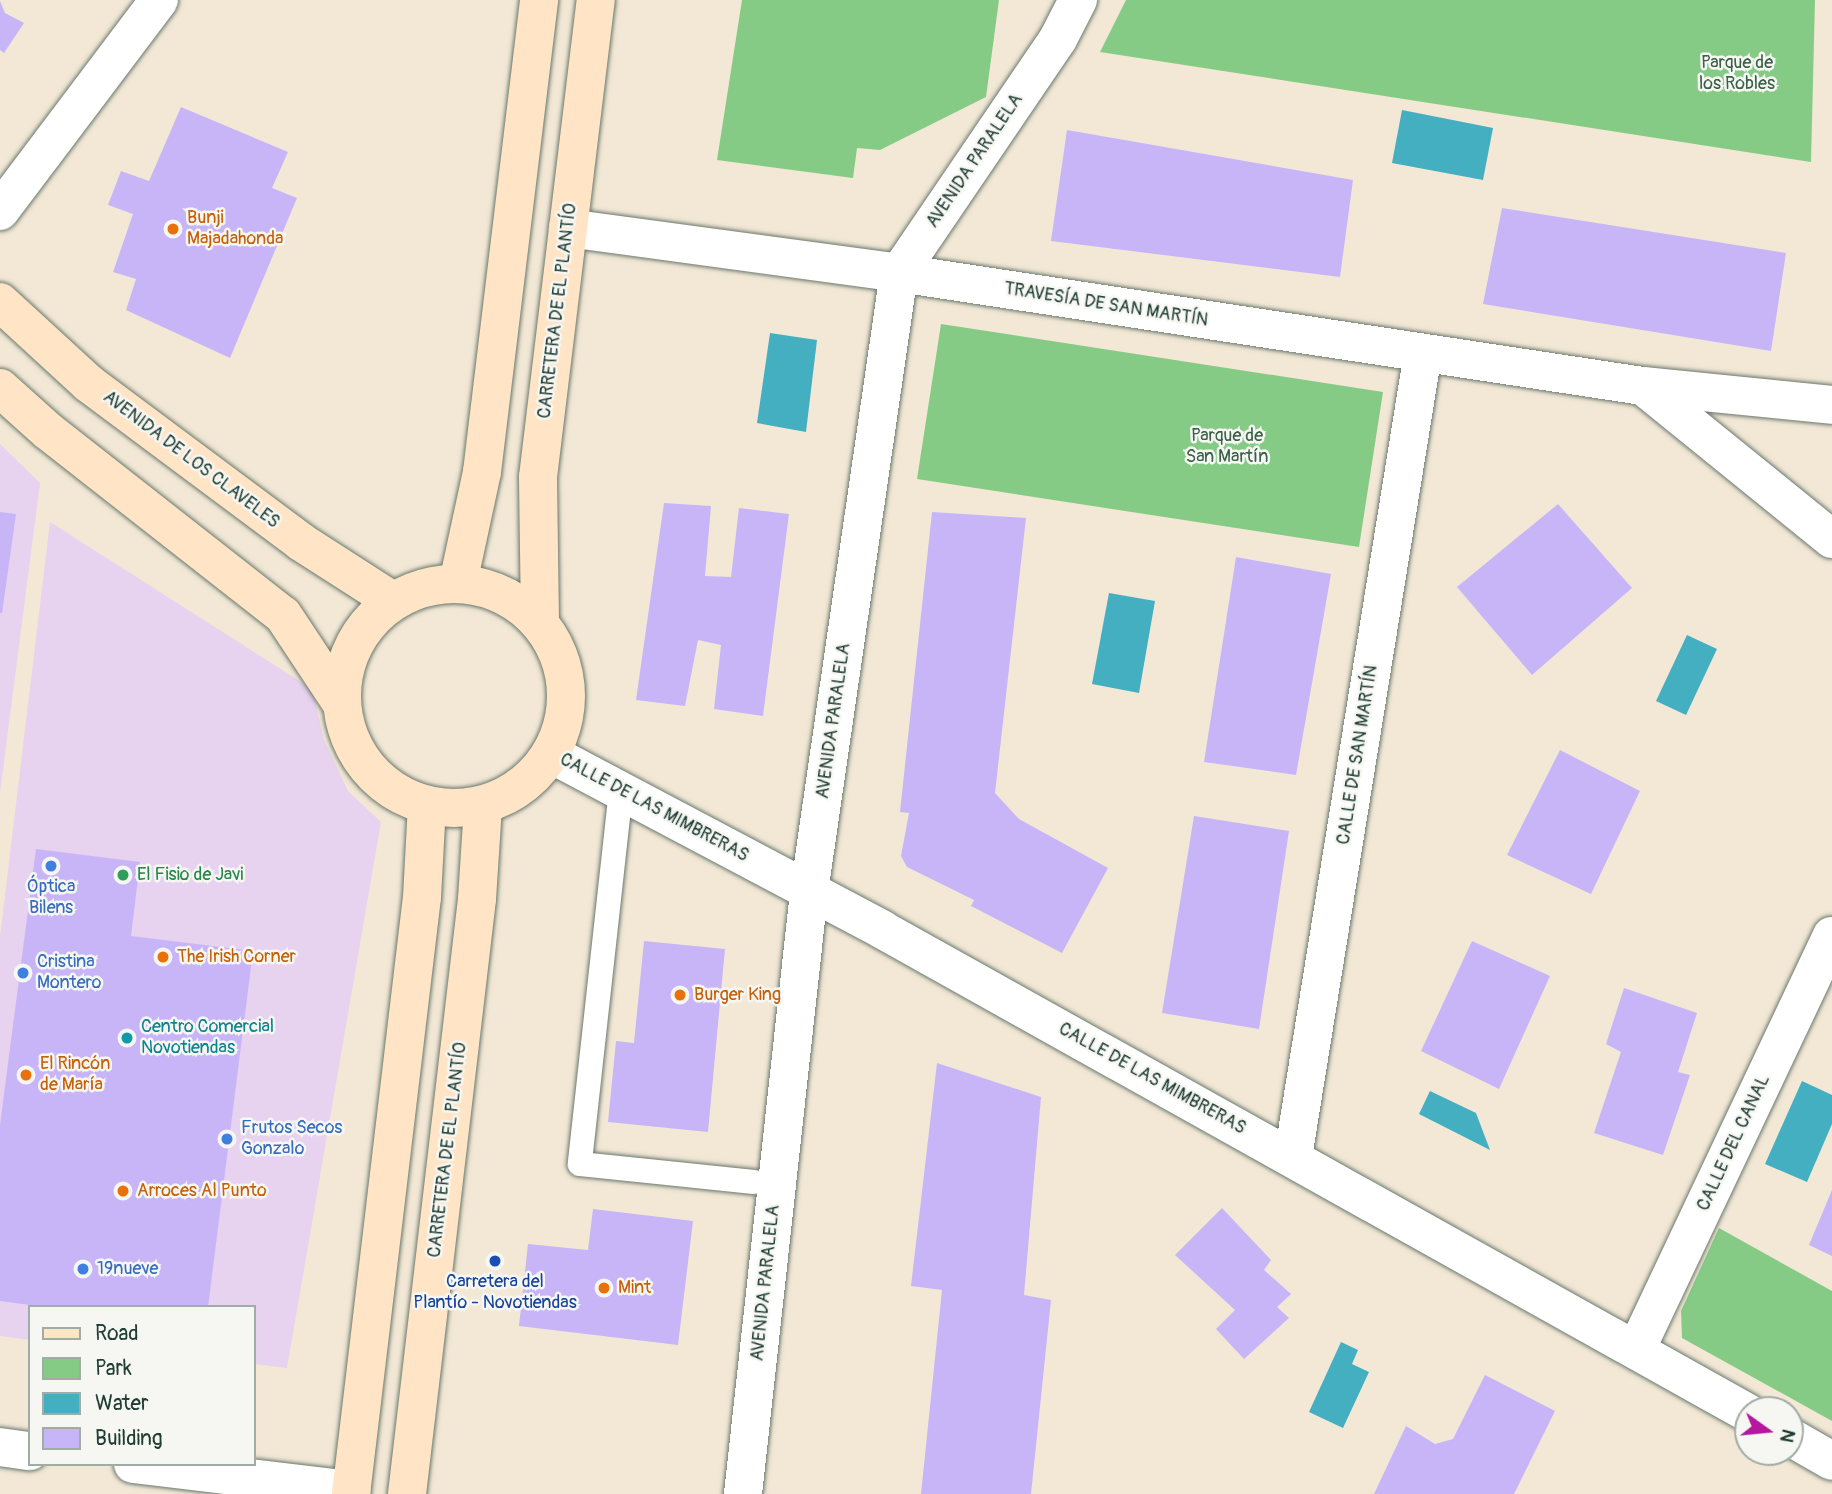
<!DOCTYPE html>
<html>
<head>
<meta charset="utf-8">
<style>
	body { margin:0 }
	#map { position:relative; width:1832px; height:1494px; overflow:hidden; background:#f3e8d6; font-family:Pangolin,sans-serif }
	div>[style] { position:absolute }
	.built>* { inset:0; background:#e7d2ef }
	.green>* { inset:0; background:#86cb85 }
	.water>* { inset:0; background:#43afc1 }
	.building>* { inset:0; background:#c8b5f8 }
	.roads { filter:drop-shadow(0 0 2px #69796d) drop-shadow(0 0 2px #69796d) }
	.lane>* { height:24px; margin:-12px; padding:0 12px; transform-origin:12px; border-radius:12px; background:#fff }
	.street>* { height:38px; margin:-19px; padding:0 19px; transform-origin:19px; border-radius:19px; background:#fff }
	.secondary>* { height:38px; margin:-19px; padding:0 19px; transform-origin:19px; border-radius:19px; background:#ffe4c6 }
	.secondary>.ring { margin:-19px; padding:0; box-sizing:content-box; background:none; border:38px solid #ffe4c6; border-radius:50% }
	.dots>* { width:19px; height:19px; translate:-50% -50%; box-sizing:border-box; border:4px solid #f6f6f2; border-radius:50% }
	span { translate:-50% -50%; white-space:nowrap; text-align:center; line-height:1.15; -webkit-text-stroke:5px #f6f6f2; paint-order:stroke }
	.park-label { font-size:18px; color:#396048 }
	.street-label { font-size:18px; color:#1f3d34 }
	.food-label { font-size:18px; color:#c56008 }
	.left { translate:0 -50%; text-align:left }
	.leisure-label { font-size:18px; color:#27864d }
	.shop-label { font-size:18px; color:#366cbe }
	.culture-label { font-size:18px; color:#0d838f }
	.transit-label { font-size:18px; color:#164399 }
	.legend { position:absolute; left:28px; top:1305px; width:228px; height:161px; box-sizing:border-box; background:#f6f6f2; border:2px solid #a0aca6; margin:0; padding:9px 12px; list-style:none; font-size:21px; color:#1f3d34 }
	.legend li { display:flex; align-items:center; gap:14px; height:35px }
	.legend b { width:35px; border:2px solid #a0aca6 }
	.north { position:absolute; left:1734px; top:1396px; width:70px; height:70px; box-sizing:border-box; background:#f6f6f2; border:2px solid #a0aca6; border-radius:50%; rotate:105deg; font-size:19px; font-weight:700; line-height:28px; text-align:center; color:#1f3d34 }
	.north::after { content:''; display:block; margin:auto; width:24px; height:32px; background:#b5179e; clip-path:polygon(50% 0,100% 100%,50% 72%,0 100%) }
</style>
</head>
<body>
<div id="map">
	<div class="built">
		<i style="clip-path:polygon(0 444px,40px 483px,0 793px)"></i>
		<i style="clip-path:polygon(50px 522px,312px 689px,324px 740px,348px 791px,381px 822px,287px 1368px,254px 1364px,254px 1307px,30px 1307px,30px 1340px,0 1336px,0 937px)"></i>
	</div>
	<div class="green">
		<i style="clip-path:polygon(742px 0,999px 0,986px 97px,880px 150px,857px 148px,853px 178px,717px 160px)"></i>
		<i style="clip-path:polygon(1126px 0,1815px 0,1811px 162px,1100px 52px)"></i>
		<i style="clip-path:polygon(941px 324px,1383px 392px,1359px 547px,917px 479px)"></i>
		<i style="clip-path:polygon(1719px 1228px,1832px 1291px,1832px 1421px,1682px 1338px,1681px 1311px)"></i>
	</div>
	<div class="water">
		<i style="clip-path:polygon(1402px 110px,1493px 128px,1483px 180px,1392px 163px)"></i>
		<i style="clip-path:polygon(770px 333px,817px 340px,806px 432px,757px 423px)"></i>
		<i style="clip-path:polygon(1109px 593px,1155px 601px,1139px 693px,1092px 684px)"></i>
		<i style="clip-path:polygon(1687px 635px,1717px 649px,1686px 715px,1656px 701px)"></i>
		<i style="clip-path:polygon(1802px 1081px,1832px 1095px,1832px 1124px,1807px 1182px,1765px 1164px)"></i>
		<i style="clip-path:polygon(1430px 1091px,1476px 1113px,1490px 1150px,1419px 1114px)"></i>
		<i style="clip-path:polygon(1341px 1342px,1358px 1350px,1352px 1364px,1369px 1372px,1343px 1428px,1309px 1412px)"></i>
	</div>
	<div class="building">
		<i style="clip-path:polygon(0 1px,5px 13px,24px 23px,4px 53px,0 50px)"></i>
		<i style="clip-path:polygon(181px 107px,288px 152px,272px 188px,297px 198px,230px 358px,126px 310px,136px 279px,113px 272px,133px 214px,108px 205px,121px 171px,149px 181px)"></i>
		<i style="clip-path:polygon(1067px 130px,1353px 180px,1340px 277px,1051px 241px)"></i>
		<i style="clip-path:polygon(1502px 208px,1786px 253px,1771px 351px,1483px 304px)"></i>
		<i style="clip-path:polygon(664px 503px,711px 506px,705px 576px,731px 577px,739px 508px,789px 514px,763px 716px,714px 709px,721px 645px,698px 640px,685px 706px,636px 700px)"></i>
		<i style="clip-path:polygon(1558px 504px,1632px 588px,1532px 675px,1457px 587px)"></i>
		<i style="clip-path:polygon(0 512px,16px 514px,2px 613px,0 613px)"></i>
		<i style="clip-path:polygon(932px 512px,1026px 518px,995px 793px,1019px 819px,1108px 868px,1062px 953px,971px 906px,974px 900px,907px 867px,901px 856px,909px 813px,900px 812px)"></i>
		<i style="clip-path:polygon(1236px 557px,1331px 574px,1296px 775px,1204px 762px)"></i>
		<i style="clip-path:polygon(1560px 750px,1640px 791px,1591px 894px,1507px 855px)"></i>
		<i style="clip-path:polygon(1194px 816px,1289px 831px,1259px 1029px,1162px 1013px)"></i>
		<i style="clip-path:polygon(36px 849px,140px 862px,131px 936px,253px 951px,208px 1307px,45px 1307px,0 1301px,0 1125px)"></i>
		<i style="clip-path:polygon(644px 941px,725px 949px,708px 1132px,608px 1122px,616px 1041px,634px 1043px)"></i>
		<i style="clip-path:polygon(1472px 941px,1550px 976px,1499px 1089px,1421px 1051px)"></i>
		<i style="clip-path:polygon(1624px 988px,1697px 1013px,1678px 1072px,1690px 1075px,1663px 1155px,1594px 1133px,1621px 1052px,1606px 1044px)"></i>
		<i style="clip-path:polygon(937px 1063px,1041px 1097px,1024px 1295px,1051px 1300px,1031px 1494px,921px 1494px,942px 1290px,911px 1286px)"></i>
		<i style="clip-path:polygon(1832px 1190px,1832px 1256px,1809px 1245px)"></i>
		<i style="clip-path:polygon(1222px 1208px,1271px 1260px,1264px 1270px,1291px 1294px,1277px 1307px,1289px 1318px,1244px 1359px,1216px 1329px,1235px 1310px,1175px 1255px)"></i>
		<i style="clip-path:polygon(593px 1209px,693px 1221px,678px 1345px,519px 1326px,528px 1244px,588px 1250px)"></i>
		<i style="clip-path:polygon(1485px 1375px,1555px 1411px,1514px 1494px,1374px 1494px,1406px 1426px,1435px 1444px,1453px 1439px)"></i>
	</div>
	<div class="roads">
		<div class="lane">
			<i style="left:621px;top:790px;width:376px;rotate:96.3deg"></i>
			<i style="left:580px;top:1164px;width:175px;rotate:5.9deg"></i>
		</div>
		<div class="street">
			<i style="left:0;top:211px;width:264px;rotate:-53deg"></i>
			<i style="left:568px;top:228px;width:334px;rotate:7.7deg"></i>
			<i style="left:899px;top:273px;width:753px;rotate:8.64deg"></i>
			<i style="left:1643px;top:386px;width:190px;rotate:5.7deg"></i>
			<i style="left:1643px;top:386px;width:243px;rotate:39deg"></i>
			<i style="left:551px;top:754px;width:374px;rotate:27.9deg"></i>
			<i style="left:881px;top:929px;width:993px;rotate:29.17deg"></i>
			<i style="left:1293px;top:1157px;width:814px;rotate:-80.82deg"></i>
			<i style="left:1636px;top:1350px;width:458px;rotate:-64.7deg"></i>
			<i style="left:1790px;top:1437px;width:48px;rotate:29.7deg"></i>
			<i style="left:0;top:1447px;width:30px;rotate:8deg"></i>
			<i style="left:133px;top:1464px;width:220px;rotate:6.8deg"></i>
			<i style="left:743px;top:1494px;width:606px;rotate:-83.74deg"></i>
			<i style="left:809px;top:892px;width:626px;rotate:-81.73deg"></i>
			<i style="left:899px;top:273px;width:283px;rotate:-55.8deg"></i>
			<i style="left:1058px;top:39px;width:44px;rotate:-62.9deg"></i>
		</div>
		<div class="secondary">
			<i style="left:0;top:302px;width:120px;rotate:42.6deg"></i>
			<i style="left:88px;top:383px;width:266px;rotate:36.7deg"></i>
			<i style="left:301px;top:542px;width:109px;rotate:32.7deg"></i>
			<i style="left:0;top:388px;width:64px;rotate:41.9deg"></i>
			<i style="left:48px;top:431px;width:298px;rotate:38.1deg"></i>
			<i style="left:283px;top:615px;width:107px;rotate:56.5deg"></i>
			<i style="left:458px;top:583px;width:114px;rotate:-77.8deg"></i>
			<i style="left:482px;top:472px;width:475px;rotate:-83.1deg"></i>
			<i class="ring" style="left:342px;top:584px;width:186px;height:186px"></i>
			<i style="left:540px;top:622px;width:145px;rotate:-90.8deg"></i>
			<i style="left:538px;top:477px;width:481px;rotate:-83.1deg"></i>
			<i style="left:351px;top:1494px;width:601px;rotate:-83.22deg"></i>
			<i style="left:422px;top:897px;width:91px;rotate:-86.9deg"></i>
			<i style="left:407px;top:1494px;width:599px;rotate:-83.29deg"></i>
			<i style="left:477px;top:899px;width:94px;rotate:-86.3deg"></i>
		</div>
	</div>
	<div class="dots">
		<i style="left:173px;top:229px;background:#e8710a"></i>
		<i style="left:51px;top:866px;background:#3f7fe0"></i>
		<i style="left:123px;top:875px;background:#2e9e5b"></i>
		<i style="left:163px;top:957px;background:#e8710a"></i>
		<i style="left:23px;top:973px;background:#3f7fe0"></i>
		<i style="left:680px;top:995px;background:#e8710a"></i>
		<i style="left:127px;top:1038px;background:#0f9aa8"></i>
		<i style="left:26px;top:1075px;background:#e8710a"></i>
		<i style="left:227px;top:1139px;background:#3f7fe0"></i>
		<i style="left:123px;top:1191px;background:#e8710a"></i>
		<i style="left:495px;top:1261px;background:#1a4fb4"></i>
		<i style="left:83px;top:1269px;background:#3f7fe0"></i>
		<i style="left:604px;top:1288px;background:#e8710a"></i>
	</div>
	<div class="park-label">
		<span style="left:1737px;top:74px">Parque de<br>los Robles</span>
		<span style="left:1227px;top:447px">Parque de<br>San Martín</span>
	</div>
	<div class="street-label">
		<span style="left:975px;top:161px;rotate:-56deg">AVENIDA PARALELA</span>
		<span style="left:1106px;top:305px;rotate:9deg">TRAVESÍA DE SAN MARTÍN</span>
		<span style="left:558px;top:311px;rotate:-83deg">CARRETERA DE EL PLANTÍO</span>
		<span style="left:191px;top:460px;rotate:37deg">AVENIDA DE LOS CLAVELES</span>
		<span style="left:834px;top:721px;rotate:-82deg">AVENIDA PARALELA</span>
		<span style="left:1358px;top:755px;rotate:-81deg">CALLE DE SAN MARTÍN</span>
		<span style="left:654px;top:808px;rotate:28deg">CALLE DE LAS MIMBRERAS</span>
		<span style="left:1152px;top:1079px;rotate:29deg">CALLE DE LAS MIMBRERAS</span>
		<span style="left:1734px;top:1143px;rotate:-65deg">CALLE DEL CANAL</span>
		<span style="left:448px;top:1150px;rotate:-83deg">CARRETERA DE EL PLANTÍO</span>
		<span style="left:766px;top:1283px;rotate:-84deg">AVENIDA PARALELA</span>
	</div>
	<div class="food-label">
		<span class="left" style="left:187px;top:229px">Bunji<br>Majadahonda</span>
		<span class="left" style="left:177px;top:957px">The Irish Corner</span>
		<span class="left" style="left:694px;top:995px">Burger King</span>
		<span class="left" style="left:40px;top:1075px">El Rincón<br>de María</span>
		<span class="left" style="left:137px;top:1191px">Arroces Al Punto</span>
		<span class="left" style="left:618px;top:1288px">Mint</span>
	</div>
	<div class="leisure-label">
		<span class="left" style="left:137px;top:875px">El Fisio de Javi</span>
	</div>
	<div class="shop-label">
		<span style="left:51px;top:898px">Óptica<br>Bilens</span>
		<span class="left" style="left:37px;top:973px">Cristina<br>Montero</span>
		<span class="left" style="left:241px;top:1139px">Frutos Secos<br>Gonzalo</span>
		<span class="left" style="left:97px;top:1269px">19nueve</span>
	</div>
	<div class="culture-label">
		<span class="left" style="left:141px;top:1038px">Centro Comercial<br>Novotiendas</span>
	</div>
	<div class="transit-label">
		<span style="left:495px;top:1293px">Carretera del<br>Plantío - Novotiendas</span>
	</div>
	<ul class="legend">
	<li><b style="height:9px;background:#ffe4c6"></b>Road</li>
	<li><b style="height:19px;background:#86cb85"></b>Park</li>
	<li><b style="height:19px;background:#43afc1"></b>Water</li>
	<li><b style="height:19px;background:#c8b5f8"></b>Building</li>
	</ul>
	<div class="north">N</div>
</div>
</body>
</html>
